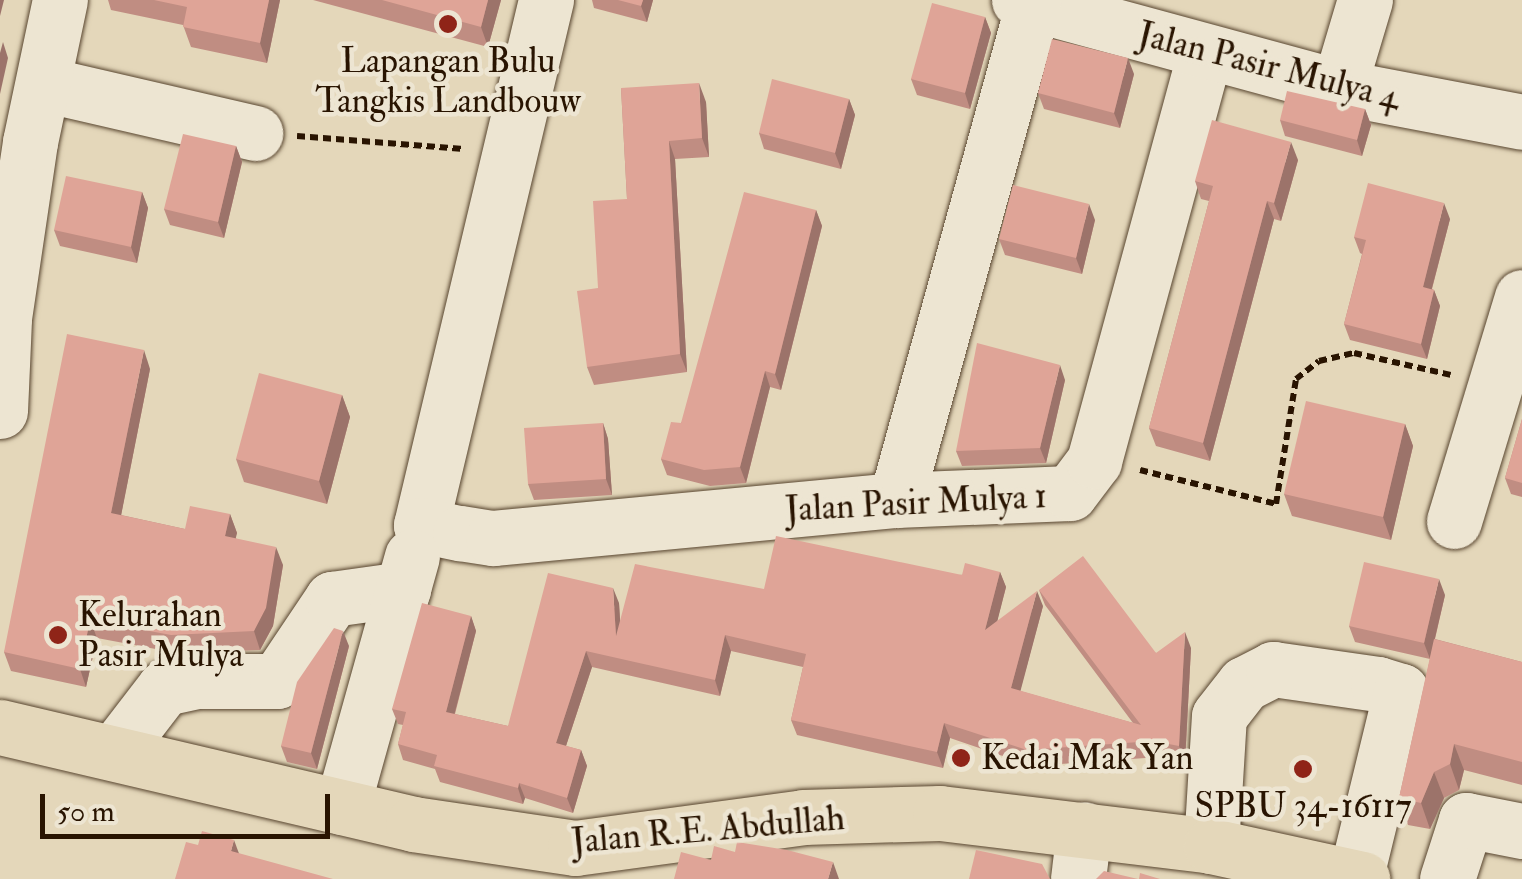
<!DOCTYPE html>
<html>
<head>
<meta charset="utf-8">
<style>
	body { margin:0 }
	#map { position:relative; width:1522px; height:879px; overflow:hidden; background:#e4d7ba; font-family:"IM FELL Double Pica",serif }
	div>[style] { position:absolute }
	.path>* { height:6px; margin-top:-3px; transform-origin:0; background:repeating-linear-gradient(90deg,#291401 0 8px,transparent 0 13px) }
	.roads { filter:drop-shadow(0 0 2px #58452f) drop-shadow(0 0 2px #58452f) }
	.minor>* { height:55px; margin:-27.5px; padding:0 27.5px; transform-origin:27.5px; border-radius:27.5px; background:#ede5d2 }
	.major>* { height:55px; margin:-27.5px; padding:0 27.5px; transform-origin:27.5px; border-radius:27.5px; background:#e4d7ba }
	.wall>* { inset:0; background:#c08d82 }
	.shaded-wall>* { inset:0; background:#9c736a }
	.building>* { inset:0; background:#dfa497 }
	.dots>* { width:28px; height:28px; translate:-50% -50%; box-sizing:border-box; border:5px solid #ede5d2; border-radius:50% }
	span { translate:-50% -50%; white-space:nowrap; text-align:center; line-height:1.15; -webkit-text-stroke:9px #ede5d2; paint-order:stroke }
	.poi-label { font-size:35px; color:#291401 }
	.left { translate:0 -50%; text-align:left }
	.street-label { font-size:35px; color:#291401 }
	.scale { position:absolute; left:40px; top:794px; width:290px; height:45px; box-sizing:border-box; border:5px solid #291401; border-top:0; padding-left:12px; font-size:30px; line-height:35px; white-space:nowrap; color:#291401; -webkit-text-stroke:8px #ede5d2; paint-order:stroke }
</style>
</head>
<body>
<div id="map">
	<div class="path">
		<i style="left:297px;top:136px;width:167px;rotate:4.5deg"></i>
		<i style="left:1140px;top:470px;width:140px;rotate:14deg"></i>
		<i style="left:1276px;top:504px;width:127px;rotate:-80.9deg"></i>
		<i style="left:1296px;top:379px;width:29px;rotate:-38deg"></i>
		<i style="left:1319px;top:361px;width:36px;rotate:-13deg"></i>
		<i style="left:1354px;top:353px;width:99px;rotate:12.8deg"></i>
	</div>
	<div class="roads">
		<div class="minor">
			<i style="left:546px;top:0;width:540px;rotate:103.39deg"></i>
			<i style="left:421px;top:525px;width:40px;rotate:12deg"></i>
			<i style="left:460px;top:533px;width:33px;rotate:9deg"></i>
			<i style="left:493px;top:538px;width:405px;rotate:-5.4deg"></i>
			<i style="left:896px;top:500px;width:174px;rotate:-2.3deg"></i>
			<i style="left:1070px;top:493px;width:40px;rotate:-53deg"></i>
			<i style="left:1094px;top:461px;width:423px;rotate:-74.8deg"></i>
			<i style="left:1019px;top:0;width:332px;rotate:15.2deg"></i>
			<i style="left:1339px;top:87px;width:186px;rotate:10.8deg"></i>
			<i style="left:43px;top:84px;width:218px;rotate:13deg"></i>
			<i style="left:1339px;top:87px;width:91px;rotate:-73.4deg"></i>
			<i style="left:0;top:411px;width:93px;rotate:-87.5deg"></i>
			<i style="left:4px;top:318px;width:178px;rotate:-81.6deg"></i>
			<i style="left:30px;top:142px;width:145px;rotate:-78.1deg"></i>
			<i style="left:896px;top:500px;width:515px;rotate:-74.56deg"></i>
			<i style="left:1454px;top:521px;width:234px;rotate:-73.1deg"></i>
			<i style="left:114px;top:753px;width:82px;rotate:-52.4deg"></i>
			<i style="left:164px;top:688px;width:33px;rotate:-12deg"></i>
			<i style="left:196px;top:681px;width:81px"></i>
			<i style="left:277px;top:681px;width:99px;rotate:-56.1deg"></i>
			<i style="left:332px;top:599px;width:72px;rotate:-8deg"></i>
			<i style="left:342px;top:807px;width:260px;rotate:-74.4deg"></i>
			<i style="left:1211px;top:846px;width:130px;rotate:-86.5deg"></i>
			<i style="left:1219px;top:716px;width:41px;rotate:-52deg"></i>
			<i style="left:1244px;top:684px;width:33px;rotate:-27deg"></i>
			<i style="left:1273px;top:669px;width:106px;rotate:8.1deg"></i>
			<i style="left:1378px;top:684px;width:24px;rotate:17deg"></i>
			<i style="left:1401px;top:691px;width:194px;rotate:103.7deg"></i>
			<i style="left:1078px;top:879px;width:50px;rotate:-83.2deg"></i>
			<i style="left:1447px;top:879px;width:62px;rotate:-72.1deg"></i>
			<i style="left:1466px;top:820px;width:57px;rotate:11.1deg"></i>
		</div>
		<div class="major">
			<i style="left:0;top:727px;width:424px;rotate:13.2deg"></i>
			<i style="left:413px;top:824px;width:164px;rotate:8.4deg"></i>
			<i style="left:575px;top:848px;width:230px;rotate:-7.7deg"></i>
			<i style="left:803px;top:817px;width:137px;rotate:-1.7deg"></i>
			<i style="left:940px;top:813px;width:273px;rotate:6.9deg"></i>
			<i style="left:1211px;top:846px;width:155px;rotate:12.3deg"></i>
		</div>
	</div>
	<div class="wall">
		<i style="clip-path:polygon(108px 0,280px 0,267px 63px,191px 47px,183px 25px,111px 10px)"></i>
		<i style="clip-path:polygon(313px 0,501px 0,488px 47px)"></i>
		<i style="clip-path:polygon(592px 0,653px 0,647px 22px,594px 8px)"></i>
		<i style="clip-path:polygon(985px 17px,991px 33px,970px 109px,917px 95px,911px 79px)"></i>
		<i style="clip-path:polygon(1134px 74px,1120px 128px,1044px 109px,1038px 93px)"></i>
		<i style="clip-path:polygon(621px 88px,706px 102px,709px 157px,675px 159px,687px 372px,594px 385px,587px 367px,598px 288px,627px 199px)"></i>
		<i style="clip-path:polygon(849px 99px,855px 115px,841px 169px,764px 149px,759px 133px)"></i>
		<i style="clip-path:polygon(1365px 109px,1371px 125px,1362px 156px,1285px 136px,1280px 120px)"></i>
		<i style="clip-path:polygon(236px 146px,242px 162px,224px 238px,170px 225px,164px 209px)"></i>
		<i style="clip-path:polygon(1298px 160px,1281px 221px,1274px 219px,1210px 461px,1156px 446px,1149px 428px,1209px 201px,1201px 199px,1195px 181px)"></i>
		<i style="clip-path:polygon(142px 192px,148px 208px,137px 263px,60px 246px,54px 230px)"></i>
		<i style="clip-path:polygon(816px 210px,822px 226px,781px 390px,770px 387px,746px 483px,710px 486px,667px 475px,661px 459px,681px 423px)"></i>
		<i style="clip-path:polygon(1450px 219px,1432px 289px,1434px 290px,1440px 306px,1427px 359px,1350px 340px,1344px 324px,1362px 254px,1360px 253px,1354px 237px)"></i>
		<i style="clip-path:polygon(1095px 220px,1082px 274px,1005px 255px,999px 239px)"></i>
		<i style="clip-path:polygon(150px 369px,121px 515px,185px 529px,230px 514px,237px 533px,235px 538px,283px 565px,273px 626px,260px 650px,177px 653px,97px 638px,86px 687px,11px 671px,4px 652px)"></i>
		<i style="clip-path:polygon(1065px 380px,1046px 463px,962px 466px,956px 451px)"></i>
		<i style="clip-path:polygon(342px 395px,350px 417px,327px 504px,244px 482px,236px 459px)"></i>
		<i style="clip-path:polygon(1522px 419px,1522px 497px,1511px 494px,1505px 478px)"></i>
		<i style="clip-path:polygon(603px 423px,608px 439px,612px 495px,534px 500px,528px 484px)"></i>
		<i style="clip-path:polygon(1405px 424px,1413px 446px,1391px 540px,1292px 516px,1284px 494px)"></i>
		<i style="clip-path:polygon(1000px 572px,1006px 587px,997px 621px,1043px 606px,1020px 691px,1133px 723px,1045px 605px,1039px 590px,1156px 653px,1191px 648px,1185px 762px,1159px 757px,1032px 766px,950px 738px,943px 768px,797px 735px,791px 720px,803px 667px,731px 651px,720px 696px,592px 667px,566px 746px,581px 750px,587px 766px,573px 813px,525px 798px,523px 804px,440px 782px,435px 769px,403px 760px,398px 744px,403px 725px,398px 724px,392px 709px,471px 616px,476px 631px,455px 714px,508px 726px,619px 603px,620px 622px,764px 589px)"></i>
		<i style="clip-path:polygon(1445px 595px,1435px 639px,1522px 662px,1522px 785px,1464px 770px,1459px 790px,1444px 798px,1430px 829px,1408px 825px,1399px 798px,1430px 659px,1355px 642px,1349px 626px)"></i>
		<i style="clip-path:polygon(349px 646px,317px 769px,287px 762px,281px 746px)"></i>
	</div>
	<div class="shaded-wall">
		<i style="clip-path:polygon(0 0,4px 0,0 16px)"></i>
		<i style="clip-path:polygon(269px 0,280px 0,267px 63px,260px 43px)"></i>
		<i style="clip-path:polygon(488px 0,501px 0,488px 47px,481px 27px)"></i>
		<i style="clip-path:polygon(643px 0,653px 0,647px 22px,641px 6px)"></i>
		<i style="clip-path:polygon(985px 17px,991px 33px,970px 109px,965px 93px)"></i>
		<i style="clip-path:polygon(3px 42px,8px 58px,0 94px,0 53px)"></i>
		<i style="clip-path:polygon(1128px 58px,1134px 74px,1120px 128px,1114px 113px)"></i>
		<i style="clip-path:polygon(699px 83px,706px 102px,709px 157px,702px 138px)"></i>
		<i style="clip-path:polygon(849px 99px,855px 115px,841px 169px,835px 153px)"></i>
		<i style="clip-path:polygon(1365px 109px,1371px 125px,1362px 156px,1357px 140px)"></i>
		<i style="clip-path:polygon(669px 141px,675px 159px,687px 372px,680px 354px)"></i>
		<i style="clip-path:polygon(1291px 142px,1298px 160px,1281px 221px,1274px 203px)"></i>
		<i style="clip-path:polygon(236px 146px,242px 162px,224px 238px,218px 222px)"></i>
		<i style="clip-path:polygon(142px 192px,148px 208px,137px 263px,131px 247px)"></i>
		<i style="clip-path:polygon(1267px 201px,1274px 219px,1210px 461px,1203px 443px)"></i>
		<i style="clip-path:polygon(1444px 203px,1450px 219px,1428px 303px,1423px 287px)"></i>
		<i style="clip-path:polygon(1089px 204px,1095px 220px,1082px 274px,1076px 258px)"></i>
		<i style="clip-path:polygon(816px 210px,822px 226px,781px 390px,775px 374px)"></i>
		<i style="clip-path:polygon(1434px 290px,1440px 306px,1427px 359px,1421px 344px)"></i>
		<i style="clip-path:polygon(144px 350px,150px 369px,118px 531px,111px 513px)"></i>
		<i style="clip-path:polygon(1060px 365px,1065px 380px,1046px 463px,1040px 448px)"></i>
		<i style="clip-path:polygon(765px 371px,770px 387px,746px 483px,740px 467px)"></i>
		<i style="clip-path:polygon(342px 395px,350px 417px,327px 504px,319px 481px)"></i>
		<i style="clip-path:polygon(603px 423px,608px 439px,612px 495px,606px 479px)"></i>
		<i style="clip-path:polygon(1405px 424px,1413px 446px,1391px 540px,1383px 517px)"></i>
		<i style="clip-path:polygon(230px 514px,237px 533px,232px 554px,225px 536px)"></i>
		<i style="clip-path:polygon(276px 547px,283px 565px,273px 626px,260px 650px,254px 631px)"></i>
		<i style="clip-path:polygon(1000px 572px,1006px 587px,991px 646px,985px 630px)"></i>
		<i style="clip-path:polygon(1439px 579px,1445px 595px,1430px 659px,1424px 643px)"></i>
		<i style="clip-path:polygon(613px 588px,619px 603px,622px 652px,616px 636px)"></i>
		<i style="clip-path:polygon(1037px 591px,1043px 606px,1017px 704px,1011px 688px)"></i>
		<i style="clip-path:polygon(471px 616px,476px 631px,451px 727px,446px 712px)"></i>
		<i style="clip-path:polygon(90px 620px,97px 638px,86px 687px,80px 669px)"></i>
		<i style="clip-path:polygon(343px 631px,349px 646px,317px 769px,311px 753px)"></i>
		<i style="clip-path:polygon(1185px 632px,1191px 648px,1185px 762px,1179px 746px)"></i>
		<i style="clip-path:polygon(725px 635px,731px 651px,720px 696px,715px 680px)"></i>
		<i style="clip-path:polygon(586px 651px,592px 667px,562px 758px,556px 743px)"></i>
		<i style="clip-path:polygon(944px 723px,950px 738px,943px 768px,937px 752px)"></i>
		<i style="clip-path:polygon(1454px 744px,1464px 770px,1459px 790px,1450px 764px)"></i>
		<i style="clip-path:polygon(581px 750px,587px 766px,573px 813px,567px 798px)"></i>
		<i style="clip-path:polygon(1434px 772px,1444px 798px,1430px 829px,1421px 803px)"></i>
		<i style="clip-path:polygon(519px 783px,525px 798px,523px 804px,518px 788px)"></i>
		<i style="clip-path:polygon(234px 840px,244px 867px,231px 851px)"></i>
		<i style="clip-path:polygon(833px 862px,839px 879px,828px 879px)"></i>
	</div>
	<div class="building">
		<i style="clip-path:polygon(154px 0,269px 0,260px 43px,183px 27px,187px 7px)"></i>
		<i style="clip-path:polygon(382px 0,488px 0,481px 27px)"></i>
		<i style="clip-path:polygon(618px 0,643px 0,641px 6px)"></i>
		<i style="clip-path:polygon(932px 3px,985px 17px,965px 93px,911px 79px)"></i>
		<i style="clip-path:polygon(1052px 39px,1128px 58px,1114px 113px,1038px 93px)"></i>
		<i style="clip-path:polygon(772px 79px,849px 99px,835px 153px,759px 133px)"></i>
		<i style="clip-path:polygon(699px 83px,702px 138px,669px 141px,680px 354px,587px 367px,577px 291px,598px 288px,593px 201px,627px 199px,621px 88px)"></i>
		<i style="clip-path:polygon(1287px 91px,1365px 109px,1357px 140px,1280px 120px)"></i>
		<i style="clip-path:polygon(1212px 120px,1291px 142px,1274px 203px,1267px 201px,1203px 443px,1149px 428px,1213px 186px,1195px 181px)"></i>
		<i style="clip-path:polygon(183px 134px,236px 146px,218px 222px,164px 209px)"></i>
		<i style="clip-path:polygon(66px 176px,142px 192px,131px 247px,54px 230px)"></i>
		<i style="clip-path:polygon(1368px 183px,1444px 203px,1423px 287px,1434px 290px,1421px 344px,1344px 324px,1366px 240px,1354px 237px)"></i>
		<i style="clip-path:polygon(1013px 185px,1089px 204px,1076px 258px,999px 239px)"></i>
		<i style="clip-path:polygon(744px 192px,816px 210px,775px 374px,765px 371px,740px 467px,704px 470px,661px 459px,671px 422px,681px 423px)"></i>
		<i style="clip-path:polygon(67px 334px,144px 350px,111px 513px,185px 529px,190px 506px,230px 514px,225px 536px,276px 547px,266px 608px,254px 631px,171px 635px,90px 620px,80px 669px,4px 652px)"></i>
		<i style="clip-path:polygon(977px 343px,1060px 365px,1040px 448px,956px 451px)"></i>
		<i style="clip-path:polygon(259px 373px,342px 395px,319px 481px,236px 459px)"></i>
		<i style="clip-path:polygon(1306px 401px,1405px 424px,1383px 517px,1284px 494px)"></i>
		<i style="clip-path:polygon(1522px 419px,1522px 483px,1505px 478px)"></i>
		<i style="clip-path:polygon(603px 423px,606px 479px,528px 484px,524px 428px)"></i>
		<i style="clip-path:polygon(776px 536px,962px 575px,965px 563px,1000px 572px,985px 630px,1037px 591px,1011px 688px,1141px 725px,1039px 590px,1083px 556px,1156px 653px,1185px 632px,1179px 746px,1153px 741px,1027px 750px,944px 723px,937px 752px,791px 720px,806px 654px,725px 635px,715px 680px,586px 651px,556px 743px,581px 750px,567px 798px,519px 783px,518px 788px,434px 766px,437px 755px,398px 744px,406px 712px,392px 709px,422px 603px,471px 616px,446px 712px,508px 726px,548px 573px,613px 588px,616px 636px,635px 564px,764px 589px)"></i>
		<i style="clip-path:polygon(1364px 562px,1439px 579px,1424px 643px,1349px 626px)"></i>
		<i style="clip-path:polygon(334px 628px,343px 631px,311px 753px,281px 746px,297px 682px)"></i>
		<i style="clip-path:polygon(1434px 639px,1522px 662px,1522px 762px,1454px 744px,1450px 764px,1434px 772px,1421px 803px,1399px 798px)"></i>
		<i style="clip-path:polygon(202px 831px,234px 840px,231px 851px,333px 879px,175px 879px,186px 842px,198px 845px)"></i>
		<i style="clip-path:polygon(737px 842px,787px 850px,833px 862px,828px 879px,674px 879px,681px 852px,711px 860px,714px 846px,735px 852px)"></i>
		<i style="clip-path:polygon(976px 850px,1042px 864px,1050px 879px,969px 879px)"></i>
		<i style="clip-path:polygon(1104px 871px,1138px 879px,1096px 879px)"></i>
		<i style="clip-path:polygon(1140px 873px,1160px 879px,1139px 879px)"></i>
	</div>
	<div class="dots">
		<i style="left:448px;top:24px;background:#8f2418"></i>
		<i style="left:58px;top:635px;background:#8f2418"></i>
		<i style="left:961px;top:758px;background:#8f2418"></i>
		<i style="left:1303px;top:769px;background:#8f2418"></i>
	</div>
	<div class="poi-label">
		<span style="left:448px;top:81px">Lapangan Bulu<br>Tangkis Landbouw</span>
		<span class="left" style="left:78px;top:635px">Kelurahan<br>Pasir Mulya</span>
		<span class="left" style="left:981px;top:758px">Kedai Mak Yan</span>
		<span style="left:1303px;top:806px">SPBU 34-16117</span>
	</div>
	<div class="street-label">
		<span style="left:1269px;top:66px;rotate:14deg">Jalan Pasir Mulya 4</span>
		<span style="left:916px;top:503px;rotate:-3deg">Jalan Pasir Mulya 1</span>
		<span style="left:708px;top:830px;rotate:-5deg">Jalan R.E. Abdullah</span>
	</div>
	<div class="scale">50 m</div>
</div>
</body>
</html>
